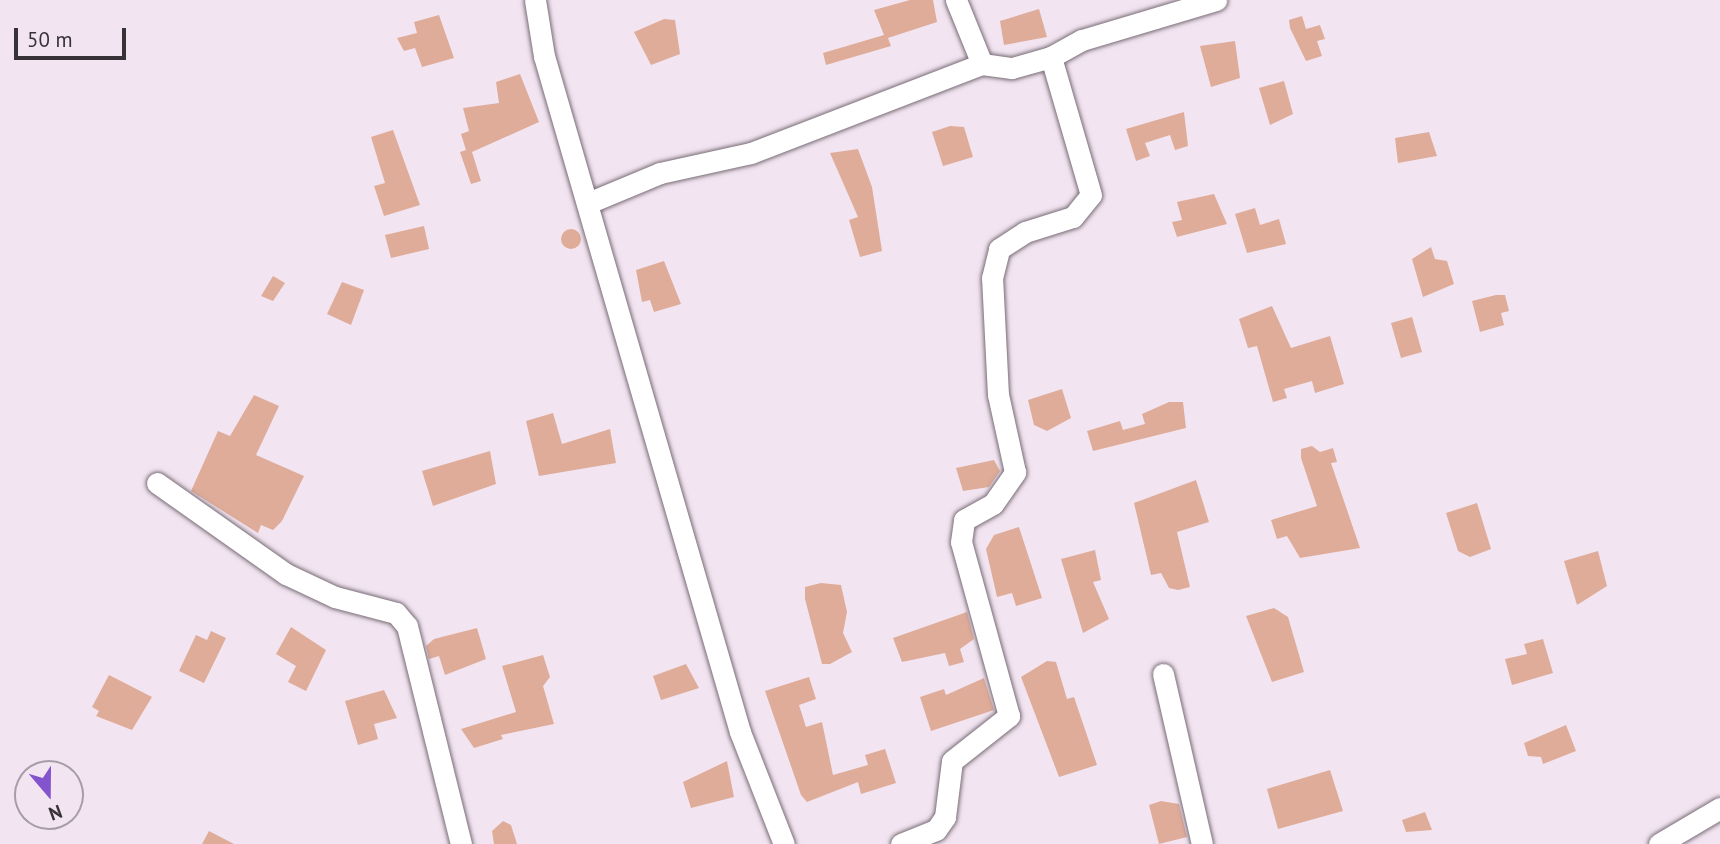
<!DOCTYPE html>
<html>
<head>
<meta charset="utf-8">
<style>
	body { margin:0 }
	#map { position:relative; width:1720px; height:844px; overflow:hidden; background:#f2e5f1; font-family:"PT Sans",sans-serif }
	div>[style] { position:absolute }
	.building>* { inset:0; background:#dfac9a }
	.round { border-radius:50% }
	.roads { filter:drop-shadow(0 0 2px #786c76) drop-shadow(0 0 2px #786c76) }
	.minor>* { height:21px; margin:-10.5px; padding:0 10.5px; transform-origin:10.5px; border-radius:10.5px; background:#fff }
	span { translate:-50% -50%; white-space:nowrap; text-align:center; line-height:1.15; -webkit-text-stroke:5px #f2e5f1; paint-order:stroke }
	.north { position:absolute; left:14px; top:760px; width:70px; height:70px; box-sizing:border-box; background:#f2e5f1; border:2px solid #a79da7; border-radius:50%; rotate:160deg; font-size:19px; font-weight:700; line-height:28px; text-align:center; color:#373237 }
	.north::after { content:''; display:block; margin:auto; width:24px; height:32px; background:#8354cd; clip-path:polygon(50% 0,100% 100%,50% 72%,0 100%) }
	.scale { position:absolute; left:14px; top:28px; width:112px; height:32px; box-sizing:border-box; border:4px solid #373237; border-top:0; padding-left:9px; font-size:21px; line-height:24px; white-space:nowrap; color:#373237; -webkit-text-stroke:5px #f2e5f1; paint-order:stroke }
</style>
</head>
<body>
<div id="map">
	<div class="building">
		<i style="clip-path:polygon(910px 0,933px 0,937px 22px,888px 38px,891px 46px,826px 65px,823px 53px,884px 35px,874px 10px)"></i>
		<i style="clip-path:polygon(1039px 9px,1047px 37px,1004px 45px,1000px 21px)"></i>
		<i style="clip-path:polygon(439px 15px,454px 58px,422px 67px,415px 48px,404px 51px,397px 38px,417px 33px,414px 22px)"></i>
		<i style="clip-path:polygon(1302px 16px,1306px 29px,1320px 25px,1325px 39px,1317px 41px,1322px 56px,1306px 61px,1290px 28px,1289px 20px)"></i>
		<i style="clip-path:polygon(664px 19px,675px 20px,680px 54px,651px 65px,634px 32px)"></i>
		<i style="clip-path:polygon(1235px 41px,1240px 78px,1211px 87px,1200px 46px)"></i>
		<i style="clip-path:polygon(520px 74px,539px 122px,472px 152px,481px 181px,471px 184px,460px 152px,466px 150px,461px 134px,469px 131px,463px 108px,499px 103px,496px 82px)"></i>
		<i style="clip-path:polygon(1284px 81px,1293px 114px,1270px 125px,1259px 88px)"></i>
		<i style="clip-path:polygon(1184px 112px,1188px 146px,1175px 150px,1170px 135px,1145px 143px,1150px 156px,1136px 161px,1126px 129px)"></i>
		<i style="clip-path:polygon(950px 126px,964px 127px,973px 157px,943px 166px,932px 132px)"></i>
		<i style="clip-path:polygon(393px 130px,420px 205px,384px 216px,374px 186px,385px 183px,371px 137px)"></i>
		<i style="clip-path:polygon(1429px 132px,1437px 156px,1398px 163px,1395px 138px)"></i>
		<i style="clip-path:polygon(858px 149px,872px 187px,882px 251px,860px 257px,849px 220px,858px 217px,830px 153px)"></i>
		<i style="clip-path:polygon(1214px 194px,1227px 224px,1177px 237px,1172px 222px,1182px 220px,1177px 202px)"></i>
		<i style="clip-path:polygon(1255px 208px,1260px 225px,1279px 219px,1286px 244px,1247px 253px,1235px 214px)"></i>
		<i style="clip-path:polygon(424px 226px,429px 249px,391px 258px,385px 235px)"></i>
		<i class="round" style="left:561px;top:229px;width:20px;height:20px"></i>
		<i style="clip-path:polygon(1431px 247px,1435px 259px,1447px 261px,1454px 284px,1423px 297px,1412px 259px)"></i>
		<i style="clip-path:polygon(664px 261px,681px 304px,654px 312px,650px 300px,642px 302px,636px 270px)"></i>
		<i style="clip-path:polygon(273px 276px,285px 283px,273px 301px,261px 296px)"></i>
		<i style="clip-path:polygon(342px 282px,364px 290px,351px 325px,327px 314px)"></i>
		<i style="clip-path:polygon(1496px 295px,1505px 295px,1509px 311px,1501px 313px,1504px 325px,1480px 332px,1472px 301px)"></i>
		<i style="clip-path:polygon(1272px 306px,1291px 348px,1330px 336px,1344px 384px,1315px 393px,1312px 381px,1284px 389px,1287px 398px,1273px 402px,1257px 346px,1248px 348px,1239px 319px)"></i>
		<i style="clip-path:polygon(1412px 317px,1422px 352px,1401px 358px,1391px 323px)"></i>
		<i style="clip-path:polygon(1062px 389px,1071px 418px,1047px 431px,1034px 425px,1028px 400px)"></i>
		<i style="clip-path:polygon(254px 395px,279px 406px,256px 455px,304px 476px,282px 521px,273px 530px,261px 525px,258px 533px,191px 491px,218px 431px,230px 436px)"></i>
		<i style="clip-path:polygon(1169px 402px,1183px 402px,1186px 428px,1093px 451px,1087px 431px,1120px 421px,1123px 430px,1145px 424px,1142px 414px)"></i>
		<i style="clip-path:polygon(553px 413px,562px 444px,610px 429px,616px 463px,539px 476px,526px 421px)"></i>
		<i style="clip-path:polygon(1312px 446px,1320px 452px,1333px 448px,1337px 462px,1331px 463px,1360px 548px,1300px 558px,1287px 536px,1277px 539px,1271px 520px,1317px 506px,1301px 458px,1301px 449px)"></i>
		<i style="clip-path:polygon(490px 451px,496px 484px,433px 506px,422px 471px)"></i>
		<i style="clip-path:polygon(994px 460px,1000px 471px,989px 487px,963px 491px,956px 468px)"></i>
		<i style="clip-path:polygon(1196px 480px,1209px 522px,1177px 532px,1190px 587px,1178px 590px,1169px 588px,1161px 573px,1151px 575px,1134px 503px)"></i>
		<i style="clip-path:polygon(1477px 503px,1491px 549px,1470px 557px,1458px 551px,1446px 513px)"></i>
		<i style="clip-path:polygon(1019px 527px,1042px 598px,1016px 606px,1012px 593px,997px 597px,986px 549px,994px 535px)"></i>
		<i style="clip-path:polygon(1095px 550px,1101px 580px,1093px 582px,1109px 619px,1083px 633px,1061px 559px)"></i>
		<i style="clip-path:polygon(1598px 551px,1607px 586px,1577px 605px,1564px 561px)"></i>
		<i style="clip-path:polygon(821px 583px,841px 585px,847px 612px,843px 633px,852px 652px,830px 664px,822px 664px,805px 599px,805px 587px)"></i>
		<i style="clip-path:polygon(1274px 608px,1288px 617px,1304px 672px,1272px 682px,1246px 616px)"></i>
		<i style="clip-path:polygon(967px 612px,974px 639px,960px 649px,964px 662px,949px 666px,945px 653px,902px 662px,893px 638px)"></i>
		<i style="clip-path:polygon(291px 627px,326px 650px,306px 691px,288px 682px,296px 666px,276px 654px)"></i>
		<i style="clip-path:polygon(477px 628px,486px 659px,445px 675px,439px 656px,429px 659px,426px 646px,434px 639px)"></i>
		<i style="clip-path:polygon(211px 631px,226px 638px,204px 683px,179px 671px,196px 635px,207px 640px)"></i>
		<i style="clip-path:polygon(1543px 639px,1553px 673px,1512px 685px,1505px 659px,1527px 654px,1524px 644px)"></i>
		<i style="clip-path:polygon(543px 655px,550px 677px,543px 686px,554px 724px,501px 735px,503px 739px,474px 748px,461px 729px,516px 712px,502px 666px)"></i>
		<i style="clip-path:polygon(1047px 661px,1056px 662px,1067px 699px,1074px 697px,1097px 765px,1059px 777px,1021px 677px)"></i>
		<i style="clip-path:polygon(686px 664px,699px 688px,661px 700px,653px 676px)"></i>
		<i style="clip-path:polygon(109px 675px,152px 697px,132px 730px,96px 716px,99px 711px,92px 707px)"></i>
		<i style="clip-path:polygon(809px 677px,816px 699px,799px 705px,806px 727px,822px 722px,833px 775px,868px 765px,865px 755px,885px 749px,896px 783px,861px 794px,858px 782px,807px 802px,801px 795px,765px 691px)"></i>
		<i style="clip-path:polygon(984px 678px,994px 710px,931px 731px,920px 697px,944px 689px,946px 695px)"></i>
		<i style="clip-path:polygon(384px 690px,397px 718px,374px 724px,378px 739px,358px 745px,345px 701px)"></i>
		<i style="clip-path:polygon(1566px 725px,1576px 751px,1543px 764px,1541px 757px,1528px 756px,1524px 743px)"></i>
		<i style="clip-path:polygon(727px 761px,734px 797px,691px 808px,683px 782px)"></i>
		<i style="clip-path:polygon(1330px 770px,1343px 811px,1278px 829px,1267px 789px)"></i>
		<i style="clip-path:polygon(1161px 801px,1179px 804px,1187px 837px,1159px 844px,1149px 805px)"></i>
		<i style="clip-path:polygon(1425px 812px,1432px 830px,1406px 832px,1402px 820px)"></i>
		<i style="clip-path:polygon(503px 821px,511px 825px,517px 844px,494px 844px,492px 831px)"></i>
		<i style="clip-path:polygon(209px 831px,234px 844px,202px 844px)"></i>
	</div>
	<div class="roads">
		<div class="minor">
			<i style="left:535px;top:0;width:57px;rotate:80.9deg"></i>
			<i style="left:544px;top:56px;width:704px;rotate:73.83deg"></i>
			<i style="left:740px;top:732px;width:120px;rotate:68.6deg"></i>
			<i style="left:956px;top:0;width:69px;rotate:67.9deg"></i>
			<i style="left:982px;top:64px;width:30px;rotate:8deg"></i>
			<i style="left:1012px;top:68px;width:41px;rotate:-15.8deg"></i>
			<i style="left:588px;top:203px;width:78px;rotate:-22.6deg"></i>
			<i style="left:660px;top:173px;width:93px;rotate:-12.4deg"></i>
			<i style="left:751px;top:153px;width:248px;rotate:-21.1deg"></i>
			<i style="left:157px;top:483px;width:158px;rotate:35.2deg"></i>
			<i style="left:286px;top:574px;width:54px;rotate:25.1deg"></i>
			<i style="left:335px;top:597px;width:63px;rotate:14.7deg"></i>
			<i style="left:396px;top:613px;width:17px;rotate:50deg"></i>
			<i style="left:407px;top:626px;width:225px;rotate:76.1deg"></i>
			<i style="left:1163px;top:674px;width:174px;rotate:77.1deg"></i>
			<i style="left:901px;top:844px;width:38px;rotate:-22deg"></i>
			<i style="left:936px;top:830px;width:16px;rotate:-55deg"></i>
			<i style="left:945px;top:817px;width:56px;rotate:-82.9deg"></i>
			<i style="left:952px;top:761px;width:73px;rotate:-38.3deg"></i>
			<i style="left:1009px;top:716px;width:180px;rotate:-105.4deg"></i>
			<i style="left:961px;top:542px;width:22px;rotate:-82deg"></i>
			<i style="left:964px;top:520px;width:33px;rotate:-29deg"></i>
			<i style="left:993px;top:504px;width:39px;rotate:-55deg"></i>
			<i style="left:1015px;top:472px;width:79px;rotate:-102.4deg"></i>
			<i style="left:998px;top:395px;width:117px;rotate:-92.9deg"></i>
			<i style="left:992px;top:278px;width:30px;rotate:-76deg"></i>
			<i style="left:999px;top:249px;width:31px;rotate:-33deg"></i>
			<i style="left:1025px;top:232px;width:50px;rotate:-17.4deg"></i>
			<i style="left:1073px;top:217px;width:28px;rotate:-51deg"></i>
			<i style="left:1091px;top:195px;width:144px;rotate:-106.2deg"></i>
			<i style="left:1051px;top:57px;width:35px;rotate:-29deg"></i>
			<i style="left:1082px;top:40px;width:140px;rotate:-16.6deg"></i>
			<i style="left:1659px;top:844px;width:71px;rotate:-30.5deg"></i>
		</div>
	</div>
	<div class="north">N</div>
	<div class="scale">50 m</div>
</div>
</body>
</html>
